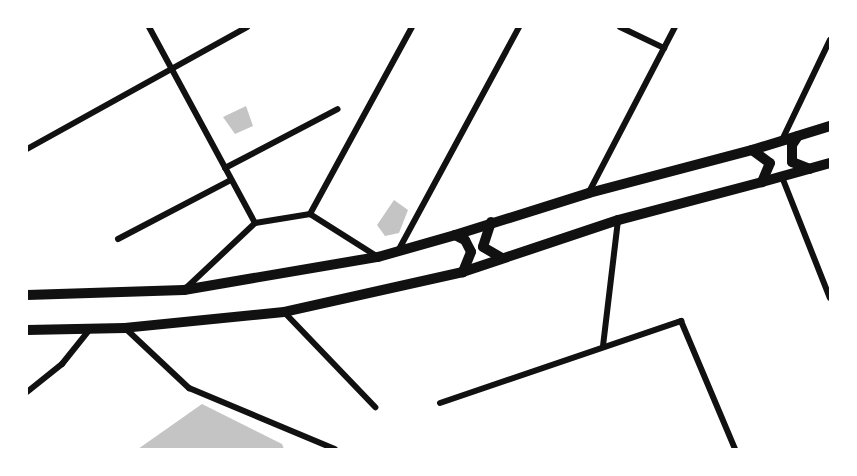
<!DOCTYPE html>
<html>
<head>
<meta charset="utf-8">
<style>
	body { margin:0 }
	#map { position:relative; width:857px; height:476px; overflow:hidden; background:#fff; font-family:Roboto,sans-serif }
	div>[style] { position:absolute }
	.building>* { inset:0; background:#c4c4c4 }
	.minor>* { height:6px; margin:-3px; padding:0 3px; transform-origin:3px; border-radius:3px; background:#111 }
	.primary>* { height:10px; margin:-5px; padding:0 5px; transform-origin:5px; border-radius:5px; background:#111 }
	span { translate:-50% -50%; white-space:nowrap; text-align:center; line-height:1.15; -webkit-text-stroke:6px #fff; paint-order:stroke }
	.frame { position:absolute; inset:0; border:28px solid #fff; pointer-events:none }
</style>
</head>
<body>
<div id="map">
	<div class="building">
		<i style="clip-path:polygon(246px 106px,253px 126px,235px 134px,223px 117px)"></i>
		<i style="clip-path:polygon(394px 200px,408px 210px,399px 233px,385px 236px,377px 225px)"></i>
		<i style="clip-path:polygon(202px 404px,282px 444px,284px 449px,138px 449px)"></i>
	</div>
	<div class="minor">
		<i style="left:149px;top:27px;width:223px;rotate:61.6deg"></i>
		<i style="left:255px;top:223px;width:56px;rotate:-9.3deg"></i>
		<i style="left:310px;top:214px;width:80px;rotate:32.3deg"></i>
		<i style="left:620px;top:27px;width:49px;rotate:25.5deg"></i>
		<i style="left:782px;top:140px;width:111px;rotate:-64.4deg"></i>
		<i style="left:27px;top:149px;width:252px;rotate:-29deg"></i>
		<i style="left:225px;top:168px;width:127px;rotate:-27.6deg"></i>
		<i style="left:782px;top:177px;width:130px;rotate:68.4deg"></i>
		<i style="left:589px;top:192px;width:186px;rotate:-62.5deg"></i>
		<i style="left:310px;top:214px;width:213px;rotate:-61.4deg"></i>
		<i style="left:118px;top:239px;width:127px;rotate:-27.6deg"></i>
		<i style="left:398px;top:251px;width:255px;rotate:-61.6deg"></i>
		<i style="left:185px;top:289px;width:96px;rotate:-43.3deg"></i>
		<i style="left:284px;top:312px;width:132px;rotate:46.2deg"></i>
		<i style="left:125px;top:328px;width:88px;rotate:43.2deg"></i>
		<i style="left:189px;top:388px;width:158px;rotate:22.7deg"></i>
		<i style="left:603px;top:346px;width:127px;rotate:-83.2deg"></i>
		<i style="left:27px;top:392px;width:45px;rotate:-38.7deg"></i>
		<i style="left:62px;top:364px;width:45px;rotate:-51.3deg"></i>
		<i style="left:440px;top:403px;width:255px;rotate:-18.8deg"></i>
		<i style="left:681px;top:321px;width:139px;rotate:67.1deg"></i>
	</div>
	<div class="primary">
		<i style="left:798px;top:136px;width:11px;rotate:124deg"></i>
		<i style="left:792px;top:145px;width:17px;rotate:90deg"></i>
		<i style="left:792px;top:162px;width:19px;rotate:21deg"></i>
		<i style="left:752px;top:150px;width:82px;rotate:-17.1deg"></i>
		<i style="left:762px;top:182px;width:71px;rotate:-15.6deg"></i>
		<i style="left:491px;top:222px;width:26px;rotate:108deg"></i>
		<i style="left:483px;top:247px;width:22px;rotate:30deg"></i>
		<i style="left:455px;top:235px;width:140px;rotate:-17.4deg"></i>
		<i style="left:589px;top:193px;width:169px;rotate:-14.8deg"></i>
		<i style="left:752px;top:150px;width:22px;rotate:36deg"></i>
		<i style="left:770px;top:163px;width:21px;rotate:113deg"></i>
		<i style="left:762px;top:182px;width:149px;rotate:165.2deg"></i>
		<i style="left:618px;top:220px;width:163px;rotate:161.5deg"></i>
		<i style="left:27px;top:295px;width:157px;rotate:-1.8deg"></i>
		<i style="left:184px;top:290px;width:197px;rotate:-9.7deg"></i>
		<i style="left:378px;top:257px;width:80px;rotate:-15.9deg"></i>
		<i style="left:455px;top:235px;width:11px;rotate:27deg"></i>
		<i style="left:465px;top:240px;width:13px;rotate:63deg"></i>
		<i style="left:471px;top:252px;width:22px;rotate:112deg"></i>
		<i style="left:463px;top:272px;width:183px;rotate:167.4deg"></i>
		<i style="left:284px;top:312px;width:160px;rotate:174.3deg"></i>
		<i style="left:125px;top:328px;width:98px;rotate:178.8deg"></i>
	</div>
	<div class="frame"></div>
</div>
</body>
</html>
